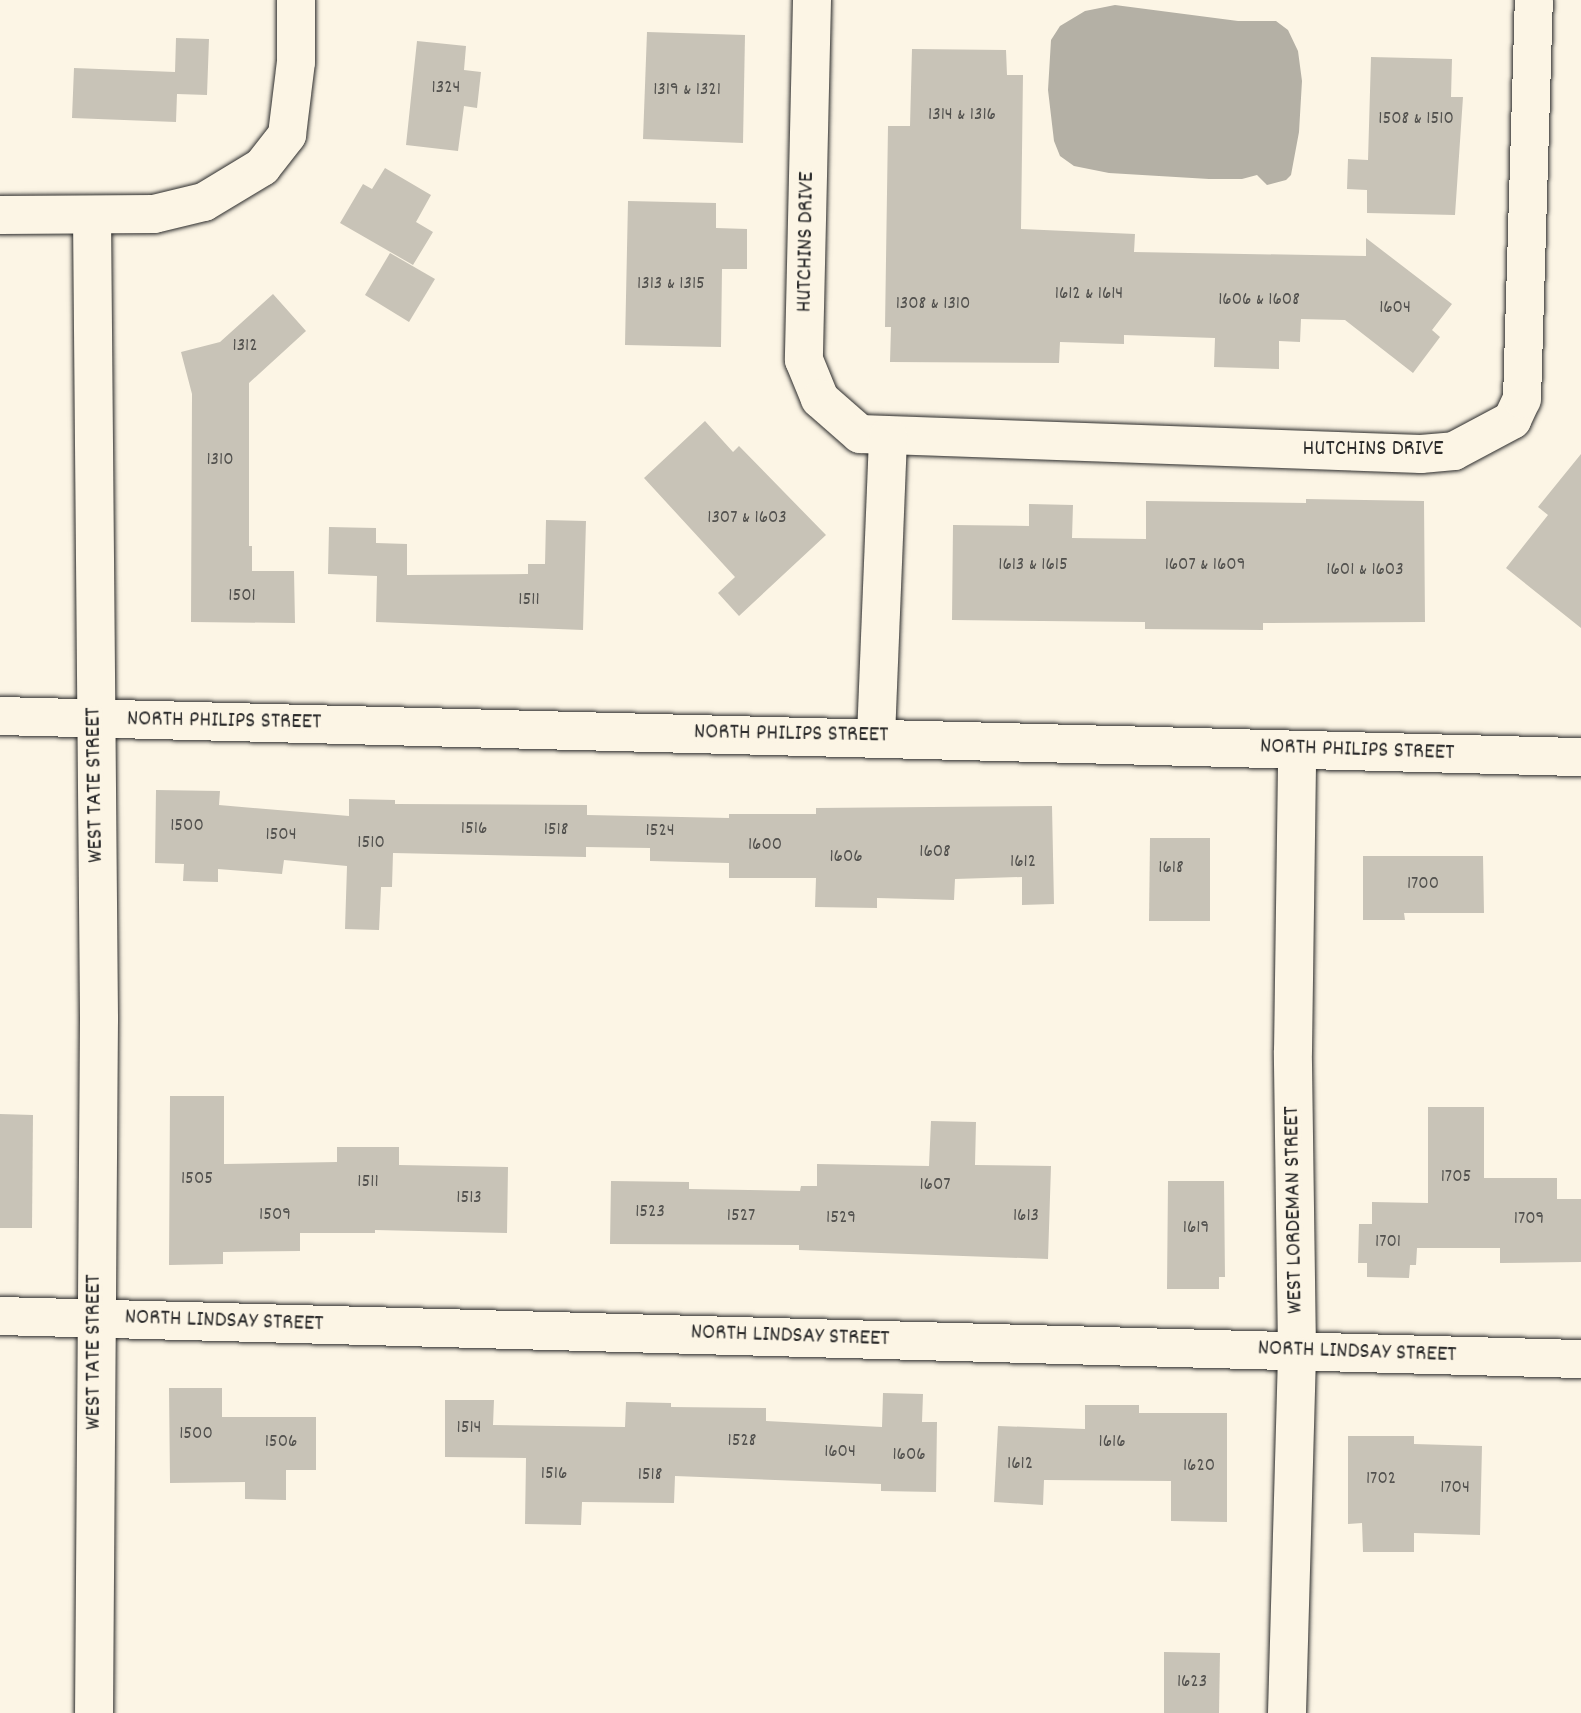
<!DOCTYPE html>
<html>
<head>
<meta charset="utf-8">
<style>
	body { margin:0 }
	#map { position:relative; width:1581px; height:1713px; overflow:hidden; background:#fcf5e5; font-family:Dekko,sans-serif }
	div>[style] { position:absolute }
	.water>* { inset:0; background:#b4b0a5 }
	.building>* { inset:0; background:#c8c3b7 }
	.roads { filter:drop-shadow(0 0 2px #2b2b2b) drop-shadow(0 0 2px #2b2b2b) }
	.street>* { height:38px; margin:-19px; padding:0 19px; transform-origin:19px; border-radius:19px; background:#fcf5e5 }
	.secondary>* { height:38px; margin:-19px; padding:0 19px; transform-origin:19px; border-radius:19px; background:#fcf5e5 }
	span { translate:-50% -50%; white-space:nowrap; text-align:center; line-height:1.15; -webkit-text-stroke:7px #fcf5e5; paint-order:stroke }
	.number-label { font-size:19px; color:#52514e }
	.number-label span { -webkit-text-stroke-width:0 }
	.street-label { font-size:23px; color:#2b2b2b }
</style>
</head>
<body>
<div id="map">
	<div class="water">
		<i style="clip-path:polygon(1115px 5px,1238px 21px,1276px 21px,1288px 30px,1298px 51px,1302px 81px,1299px 132px,1291px 175px,1286px 180px,1267px 185px,1257px 175px,1242px 179px,1209px 179px,1109px 173px,1074px 166px,1060px 156px,1054px 141px,1048px 90px,1051px 40px,1060px 26px,1085px 11px)"></i>
	</div>
	<div class="building">
		<i style="clip-path:polygon(647px 32px,745px 35px,743px 143px,643px 139px)"></i>
		<i style="clip-path:polygon(176px 38px,209px 39px,207px 95px,177px 94px,176px 122px,72px 118px,74px 68px,175px 72px)"></i>
		<i style="clip-path:polygon(417px 41px,466px 46px,464px 70px,481px 72px,477px 108px,464px 106px,458px 151px,406px 145px)"></i>
		<i style="clip-path:polygon(912px 49px,1006px 50px,1007px 75px,1023px 75px,1021px 229px,1135px 234px,1134px 252px,1366px 256px,1366px 238px,1452px 304px,1432px 330px,1440px 337px,1413px 373px,1345px 320px,1301px 319px,1300px 342px,1279px 341px,1279px 369px,1214px 367px,1215px 338px,1124px 335px,1124px 344px,1060px 342px,1059px 363px,890px 362px,891px 327px,885px 327px,888px 126px,910px 126px)"></i>
		<i style="clip-path:polygon(1371px 57px,1452px 59px,1451px 97px,1463px 97px,1455px 215px,1367px 213px,1367px 190px,1347px 189px,1348px 159px,1368px 160px)"></i>
		<i style="clip-path:polygon(385px 168px,431px 195px,416px 222px,433px 232px,413px 265px,340px 223px,363px 184px,372px 189px)"></i>
		<i style="clip-path:polygon(628px 201px,716px 203px,716px 228px,747px 229px,747px 269px,722px 269px,721px 347px,625px 345px)"></i>
		<i style="clip-path:polygon(390px 253px,435px 279px,409px 322px,365px 295px)"></i>
		<i style="clip-path:polygon(273px 294px,306px 331px,249px 383px,249px 546px,252px 546px,252px 571px,294px 571px,295px 623px,191px 622px,192px 394px,181px 352px,220px 342px)"></i>
		<i style="clip-path:polygon(705px 421px,733px 452px,739px 446px,826px 535px,739px 616px,718px 593px,735px 577px,644px 478px)"></i>
		<i style="clip-path:polygon(1581px 454px,1581px 628px,1506px 568px,1548px 515px,1538px 507px)"></i>
		<i style="clip-path:polygon(1306px 499px,1424px 501px,1425px 622px,1263px 623px,1263px 630px,1145px 629px,1145px 622px,952px 620px,953px 525px,1029px 526px,1029px 504px,1073px 505px,1072px 538px,1146px 539px,1146px 501px,1306px 503px)"></i>
		<i style="clip-path:polygon(546px 520px,586px 521px,583px 630px,376px 622px,377px 576px,328px 574px,329px 527px,376px 528px,376px 543px,407px 544px,407px 575px,528px 574px,528px 564px,545px 564px)"></i>
		<i style="clip-path:polygon(156px 790px,220px 791px,219px 805px,349px 816px,349px 799px,395px 800px,395px 804px,587px 805px,587px 815px,729px 818px,729px 814px,816px 814px,816px 808px,1052px 806px,1054px 904px,1022px 905px,1022px 877px,955px 879px,954px 900px,877px 898px,877px 908px,815px 907px,816px 878px,729px 878px,729px 863px,650px 861px,650px 848px,586px 847px,586px 857px,393px 853px,392px 887px,381px 887px,379px 930px,345px 929px,347px 866px,284px 860px,282px 874px,218px 869px,218px 882px,183px 881px,184px 864px,155px 863px)"></i>
		<i style="clip-path:polygon(1150px 838px,1210px 838px,1210px 921px,1149px 921px)"></i>
		<i style="clip-path:polygon(1363px 856px,1483px 856px,1484px 913px,1404px 913px,1405px 920px,1363px 920px)"></i>
		<i style="clip-path:polygon(170px 1096px,224px 1096px,224px 1164px,337px 1162px,337px 1147px,399px 1147px,399px 1165px,508px 1167px,507px 1233px,375px 1230px,375px 1233px,300px 1233px,300px 1251px,223px 1252px,223px 1264px,169px 1265px)"></i>
		<i style="clip-path:polygon(1428px 1107px,1484px 1107px,1484px 1178px,1557px 1178px,1557px 1199px,1581px 1199px,1581px 1262px,1500px 1263px,1500px 1248px,1417px 1248px,1416px 1265px,1410px 1265px,1409px 1278px,1367px 1277px,1367px 1263px,1358px 1263px,1359px 1224px,1372px 1224px,1372px 1202px,1428px 1203px)"></i>
		<i style="clip-path:polygon(0 1114px,33px 1115px,32px 1228px,0 1228px)"></i>
		<i style="clip-path:polygon(931px 1121px,976px 1122px,975px 1165px,1051px 1166px,1048px 1259px,799px 1250px,799px 1245px,610px 1244px,611px 1181px,689px 1182px,689px 1189px,800px 1191px,801px 1186px,817px 1186px,817px 1164px,929px 1166px)"></i>
		<i style="clip-path:polygon(1168px 1181px,1224px 1181px,1225px 1277px,1219px 1277px,1219px 1289px,1167px 1289px)"></i>
		<i style="clip-path:polygon(169px 1388px,222px 1388px,222px 1417px,316px 1417px,316px 1470px,286px 1470px,286px 1500px,245px 1499px,245px 1482px,170px 1483px)"></i>
		<i style="clip-path:polygon(883px 1393px,923px 1394px,922px 1422px,937px 1422px,936px 1492px,881px 1491px,881px 1484px,675px 1476px,674px 1503px,582px 1502px,581px 1525px,525px 1524px,526px 1458px,445px 1457px,445px 1400px,494px 1400px,493px 1425px,625px 1427px,626px 1402px,671px 1403px,671px 1407px,766px 1408px,766px 1421px,882px 1427px)"></i>
		<i style="clip-path:polygon(1085px 1405px,1139px 1405px,1139px 1413px,1227px 1413px,1227px 1522px,1171px 1521px,1171px 1481px,1044px 1480px,1043px 1505px,994px 1502px,998px 1426px,1085px 1429px)"></i>
		<i style="clip-path:polygon(1348px 1436px,1414px 1436px,1414px 1444px,1482px 1446px,1480px 1535px,1414px 1533px,1414px 1552px,1363px 1552px,1362px 1523px,1348px 1524px)"></i>
		<i style="clip-path:polygon(1164px 1652px,1220px 1653px,1219px 1713px,1164px 1713px)"></i>
	</div>
	<div class="roads">
		<div class="street">
			<i style="left:812px;top:0;width:360px;rotate:91.3deg"></i>
			<i style="left:804px;top:360px;width:42px;rotate:67.7deg"></i>
			<i style="left:820px;top:399px;width:53px;rotate:41.2deg"></i>
			<i style="left:860px;top:434px;width:561px;rotate:2.04deg"></i>
			<i style="left:1421px;top:454px;width:33px;rotate:-5deg"></i>
			<i style="left:1454px;top:451px;width:66px;rotate:-28.1deg"></i>
			<i style="left:1512px;top:420px;width:23px;rotate:-65deg"></i>
			<i style="left:1522px;top:399px;width:399px;rotate:-88.3deg"></i>
			<i style="left:0;top:215px;width:154px;rotate:-0.4deg"></i>
			<i style="left:154px;top:214px;width:51px;rotate:-13.5deg"></i>
			<i style="left:204px;top:202px;width:68px;rotate:-31.1deg"></i>
			<i style="left:262px;top:167px;width:41px;rotate:-52deg"></i>
			<i style="left:287px;top:135px;width:74px;rotate:-83deg"></i>
			<i style="left:296px;top:62px;width:62px;rotate:-90deg"></i>
			<i style="left:92px;top:215px;width:804px;rotate:89.5deg"></i>
			<i style="left:99px;top:1019px;width:694px;rotate:90.41deg"></i>
			<i style="left:876px;top:737px;width:300px;rotate:-87.7deg"></i>
			<i style="left:0;top:1316px;width:1582px;rotate:1.56deg"></i>
			<i style="left:1287px;top:1713px;width:362px;rotate:-88.4deg"></i>
			<i style="left:1297px;top:1351px;width:300px;rotate:-90.8deg"></i>
			<i style="left:1293px;top:1051px;width:301px;rotate:-89.2deg"></i>
		</div>
		<div class="secondary">
			<i style="left:0;top:716px;width:1582px;rotate:1.49deg"></i>
		</div>
	</div>
	<div class="number-label">
		<span style="left:446px;top:89px">1324</span>
		<span style="left:687px;top:91px">1319 &amp; 1321</span>
		<span style="left:962px;top:116px">1314 &amp; 1316</span>
		<span style="left:1416px;top:120px">1508 &amp; 1510</span>
		<span style="left:671px;top:285px">1313 &amp; 1315</span>
		<span style="left:1089px;top:295px">1612 &amp; 1614</span>
		<span style="left:1259px;top:301px">1606 &amp; 1608</span>
		<span style="left:933px;top:305px">1308 &amp; 1310</span>
		<span style="left:1395px;top:309px">1604</span>
		<span style="left:245px;top:347px">1312</span>
		<span style="left:220px;top:461px">1310</span>
		<span style="left:747px;top:519px">1307 &amp; 1603</span>
		<span style="left:1033px;top:566px">1613 &amp; 1615</span>
		<span style="left:1205px;top:566px">1607 &amp; 1609</span>
		<span style="left:1365px;top:571px">1601 &amp; 1603</span>
		<span style="left:242px;top:597px">1501</span>
		<span style="left:529px;top:601px">1511</span>
		<span style="left:187px;top:827px">1500</span>
		<span style="left:474px;top:830px">1516</span>
		<span style="left:556px;top:831px">1518</span>
		<span style="left:660px;top:832px">1524</span>
		<span style="left:281px;top:836px">1504</span>
		<span style="left:371px;top:844px">1510</span>
		<span style="left:765px;top:846px">1600</span>
		<span style="left:935px;top:853px">1608</span>
		<span style="left:846px;top:858px">1606</span>
		<span style="left:1023px;top:863px">1612</span>
		<span style="left:1171px;top:869px">1618</span>
		<span style="left:1423px;top:885px">1700</span>
		<span style="left:1456px;top:1178px">1705</span>
		<span style="left:197px;top:1180px">1505</span>
		<span style="left:368px;top:1183px">1511</span>
		<span style="left:935px;top:1186px">1607</span>
		<span style="left:469px;top:1199px">1513</span>
		<span style="left:650px;top:1213px">1523</span>
		<span style="left:275px;top:1216px">1509</span>
		<span style="left:741px;top:1217px">1527</span>
		<span style="left:1026px;top:1217px">1613</span>
		<span style="left:841px;top:1219px">1529</span>
		<span style="left:1529px;top:1220px">1709</span>
		<span style="left:1196px;top:1229px">1619</span>
		<span style="left:1388px;top:1243px">1701</span>
		<span style="left:469px;top:1429px">1514</span>
		<span style="left:196px;top:1435px">1500</span>
		<span style="left:742px;top:1442px">1528</span>
		<span style="left:281px;top:1443px">1506</span>
		<span style="left:1112px;top:1443px">1616</span>
		<span style="left:840px;top:1453px">1604</span>
		<span style="left:909px;top:1456px">1606</span>
		<span style="left:1020px;top:1465px">1612</span>
		<span style="left:1199px;top:1467px">1620</span>
		<span style="left:554px;top:1475px">1516</span>
		<span style="left:650px;top:1476px">1518</span>
		<span style="left:1381px;top:1480px">1702</span>
		<span style="left:1455px;top:1489px">1704</span>
		<span style="left:1192px;top:1683px">1623</span>
	</div>
	<div class="street-label">
		<span style="left:807px;top:242px;rotate:-89deg">HUTCHINS DRIVE</span>
		<span style="left:1373px;top:450px">HUTCHINS DRIVE</span>
		<span style="left:224px;top:722px;rotate:1deg">NORTH PHILIPS STREET</span>
		<span style="left:791px;top:735px;rotate:1deg">NORTH PHILIPS STREET</span>
		<span style="left:1357px;top:751px;rotate:2deg">NORTH PHILIPS STREET</span>
		<span style="left:96px;top:785px;rotate:-91deg">WEST TATE STREET</span>
		<span style="left:1295px;top:1210px;rotate:-91deg">WEST LORDEMAN STREET</span>
		<span style="left:224px;top:1322px;rotate:2deg">NORTH LINDSAY STREET</span>
		<span style="left:790px;top:1337px;rotate:2deg">NORTH LINDSAY STREET</span>
		<span style="left:95px;top:1352px;rotate:-90deg">WEST TATE STREET</span>
		<span style="left:1357px;top:1353px;rotate:2deg">NORTH LINDSAY STREET</span>
	</div>
</div>
</body>
</html>
